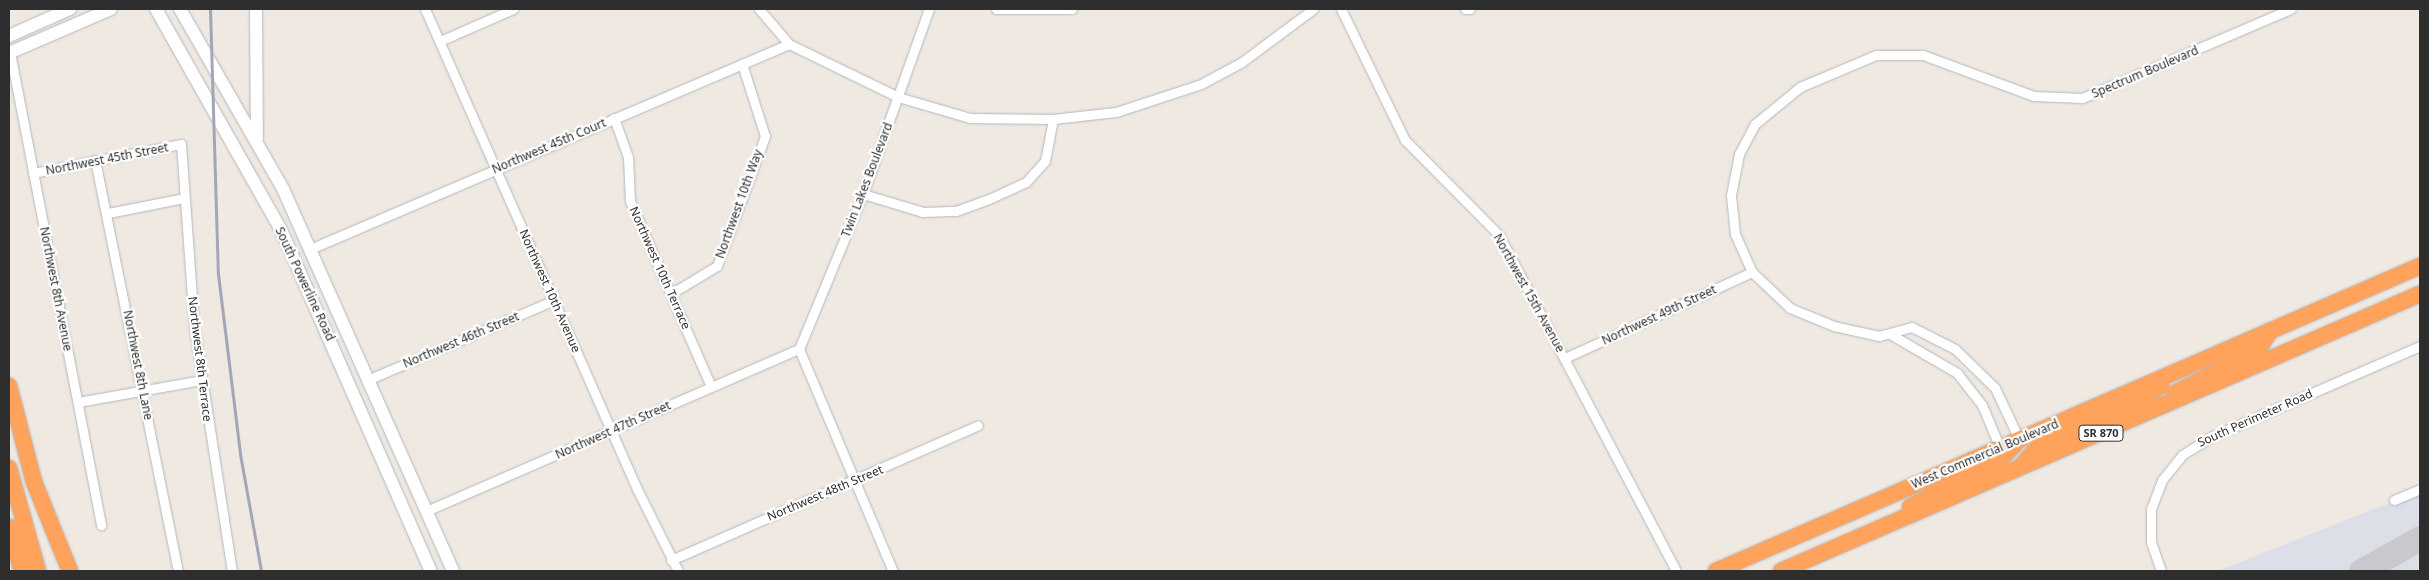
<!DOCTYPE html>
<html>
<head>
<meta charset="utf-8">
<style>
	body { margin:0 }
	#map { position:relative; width:2429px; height:580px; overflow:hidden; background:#efe9e1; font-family:"Noto Sans",sans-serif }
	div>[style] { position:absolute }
	.airport>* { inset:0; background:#dcdee8 }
	.taxiway>* { height:25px; margin:-12.5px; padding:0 12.5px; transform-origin:12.5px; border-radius:12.5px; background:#c9c8cc }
	.roads { filter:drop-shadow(0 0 1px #b4b7c1) drop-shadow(0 0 1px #b4b7c1) }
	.street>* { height:9px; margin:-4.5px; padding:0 4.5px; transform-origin:4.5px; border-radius:4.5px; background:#fff }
	.secondary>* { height:12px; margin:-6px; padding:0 6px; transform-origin:6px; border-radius:6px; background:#fff }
	.highway>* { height:16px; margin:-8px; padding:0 8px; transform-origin:8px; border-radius:8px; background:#ffa35c }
	.rail>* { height:3px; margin:-1.5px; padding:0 1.5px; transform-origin:1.5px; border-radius:1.5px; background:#a3a6b8 }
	span { translate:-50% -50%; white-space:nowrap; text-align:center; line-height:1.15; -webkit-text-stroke:4.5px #fff; paint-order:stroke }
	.shield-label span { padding:1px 4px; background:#fff; border:1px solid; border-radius:4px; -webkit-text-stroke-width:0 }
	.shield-label { font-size:11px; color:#2e2e2e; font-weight:700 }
	.street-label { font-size:12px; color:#2e2e2e }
	.frame { position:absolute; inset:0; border:10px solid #2e2e2e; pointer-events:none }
</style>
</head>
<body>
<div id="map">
	<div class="airport">
		<i style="clip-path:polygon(2420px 493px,2420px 571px,2218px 571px,2376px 508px)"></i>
	</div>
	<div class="taxiway">
		<i style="left:2361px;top:571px;width:68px;rotate:-29.2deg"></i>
	</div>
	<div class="roads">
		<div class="street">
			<i style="left:425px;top:9px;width:525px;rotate:66.17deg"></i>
			<i style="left:637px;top:489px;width:92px;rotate:63.4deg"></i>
			<i style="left:759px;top:9px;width:46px;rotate:49.4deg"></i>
			<i style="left:789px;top:44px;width:121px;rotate:25.9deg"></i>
			<i style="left:898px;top:97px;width:75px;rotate:16.3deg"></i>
			<i style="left:970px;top:118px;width:83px;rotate:0.7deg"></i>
			<i style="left:1053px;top:119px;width:63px;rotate:-6.3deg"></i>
			<i style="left:1116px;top:112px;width:89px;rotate:-18.2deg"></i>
			<i style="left:1201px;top:84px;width:47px;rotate:-28.2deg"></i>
			<i style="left:1242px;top:62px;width:89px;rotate:-36.7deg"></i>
			<i style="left:996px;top:9px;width:76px"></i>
			<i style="left:1341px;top:9px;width:146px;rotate:64deg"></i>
			<i style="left:1405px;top:140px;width:134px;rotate:45.3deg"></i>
			<i style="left:1499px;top:235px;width:380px;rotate:62.2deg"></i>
			<i style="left:1465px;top:9px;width:5px"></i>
			<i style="left:440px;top:41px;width:80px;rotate:-23.7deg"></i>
			<i style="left:10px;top:52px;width:482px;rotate:79.1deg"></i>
			<i style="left:614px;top:118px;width:41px;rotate:70.3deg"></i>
			<i style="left:628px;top:157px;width:44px;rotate:87.4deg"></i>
			<i style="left:630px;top:201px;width:202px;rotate:66.4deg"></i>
			<i style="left:95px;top:160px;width:419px;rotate:78.6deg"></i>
			<i style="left:33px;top:173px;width:151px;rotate:-11.1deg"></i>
			<i style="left:181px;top:144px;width:182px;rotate:85.9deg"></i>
			<i style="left:194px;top:326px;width:248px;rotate:81.2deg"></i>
			<i style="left:863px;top:194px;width:63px;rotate:16.7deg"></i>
			<i style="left:923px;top:212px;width:33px;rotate:-2deg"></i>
			<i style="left:956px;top:211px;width:35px;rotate:-20deg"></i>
			<i style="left:989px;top:199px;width:41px;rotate:-24.7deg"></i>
			<i style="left:1026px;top:182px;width:28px;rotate:-48deg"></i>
			<i style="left:1045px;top:161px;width:43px;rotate:-79.2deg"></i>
			<i style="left:108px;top:213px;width:77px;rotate:-11.2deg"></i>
			<i style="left:310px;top:249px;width:521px;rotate:-23.17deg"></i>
			<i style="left:672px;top:293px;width:52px;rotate:-31deg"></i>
			<i style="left:717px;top:266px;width:139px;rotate:-69.7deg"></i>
			<i style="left:765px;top:136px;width:76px;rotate:-107.7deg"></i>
			<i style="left:1890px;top:334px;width:78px;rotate:30.2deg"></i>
			<i style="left:1957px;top:373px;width:41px;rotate:52deg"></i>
			<i style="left:1982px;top:405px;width:47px;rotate:67.3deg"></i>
			<i style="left:799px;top:349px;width:168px;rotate:-67.6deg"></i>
			<i style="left:863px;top:194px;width:196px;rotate:-70.4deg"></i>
			<i style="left:799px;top:349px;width:241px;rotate:67.1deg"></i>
			<i style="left:1565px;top:358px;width:206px;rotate:-24.7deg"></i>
			<i style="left:367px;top:380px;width:204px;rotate:-23.1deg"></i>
			<i style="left:78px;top:402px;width:125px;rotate:-10.1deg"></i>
			<i style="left:2019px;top:439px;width:56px;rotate:-115.2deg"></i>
			<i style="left:1995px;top:388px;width:56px;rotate:-135.7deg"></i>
			<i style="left:1955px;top:349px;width:48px;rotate:-152.9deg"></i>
			<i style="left:1912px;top:327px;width:34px;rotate:165deg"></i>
			<i style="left:1879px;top:336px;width:46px;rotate:-167.5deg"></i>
			<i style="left:1834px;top:326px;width:48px;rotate:-157.8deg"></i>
			<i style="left:1790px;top:308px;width:52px;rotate:-136.5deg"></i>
			<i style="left:1752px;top:272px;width:42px;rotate:-114.1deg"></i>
			<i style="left:1735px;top:234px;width:39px;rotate:-96deg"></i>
			<i style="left:1731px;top:195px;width:42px;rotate:-79deg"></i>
			<i style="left:1739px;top:154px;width:34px;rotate:-62deg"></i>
			<i style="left:1755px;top:124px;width:58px;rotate:-39.4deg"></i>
			<i style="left:1800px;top:87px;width:82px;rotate:-22.8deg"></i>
			<i style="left:1876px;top:55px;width:47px"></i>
			<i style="left:1923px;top:55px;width:118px;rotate:20.3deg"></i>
			<i style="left:2034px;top:96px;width:48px;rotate:2.4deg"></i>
			<i style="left:2082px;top:98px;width:227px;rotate:-23.1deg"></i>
			<i style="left:2394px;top:500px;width:28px;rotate:-23deg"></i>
			<i style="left:426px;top:511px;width:407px;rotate:-23.5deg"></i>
			<i style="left:671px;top:560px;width:335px;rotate:-23.7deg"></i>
			<i style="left:2161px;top:571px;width:31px;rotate:-109deg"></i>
			<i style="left:2151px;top:542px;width:33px;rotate:-90deg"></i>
			<i style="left:2151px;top:509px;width:31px;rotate:-69deg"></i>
			<i style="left:2162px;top:480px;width:32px;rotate:-51deg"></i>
			<i style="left:2182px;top:455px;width:36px;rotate:-32deg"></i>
			<i style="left:2213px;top:436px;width:226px;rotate:-23.5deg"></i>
		</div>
		<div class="secondary">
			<i style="left:156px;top:9px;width:256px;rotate:60.5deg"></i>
			<i style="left:282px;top:232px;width:370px;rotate:66.3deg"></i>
			<i style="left:180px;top:9px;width:207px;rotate:60.2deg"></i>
			<i style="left:283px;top:189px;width:418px;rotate:66deg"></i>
			<i style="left:256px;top:9px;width:130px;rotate:89.6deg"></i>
			<i style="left:9px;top:36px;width:67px;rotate:-23.9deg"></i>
			<i style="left:9px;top:53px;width:111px;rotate:-23.3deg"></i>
		</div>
		<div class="highway">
			<i style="left:9px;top:386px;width:99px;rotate:75.4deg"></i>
			<i style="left:34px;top:482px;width:96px;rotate:68deg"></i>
			<i style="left:2175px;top:393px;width:92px;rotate:-26.6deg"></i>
			<i style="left:2257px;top:352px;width:25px;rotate:-58deg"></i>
			<i style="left:2020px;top:467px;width:30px;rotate:-48deg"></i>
			<i style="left:2040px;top:445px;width:96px;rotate:-23.4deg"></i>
			<i style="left:2128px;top:407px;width:39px;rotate:-32deg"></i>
			<i style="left:9px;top:468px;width:107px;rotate:74.3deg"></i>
			<i style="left:1910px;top:507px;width:97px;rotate:-26.8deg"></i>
			<i style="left:1997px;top:463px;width:28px;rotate:-46deg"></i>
			<i style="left:9px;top:527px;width:46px;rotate:73.5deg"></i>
			<i style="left:1716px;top:571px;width:767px;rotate:-23.42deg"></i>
			<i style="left:1781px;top:571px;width:696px;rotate:-23.44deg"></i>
		</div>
	</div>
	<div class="rail">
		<i style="left:210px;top:9px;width:265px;rotate:88.3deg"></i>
		<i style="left:218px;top:274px;width:181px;rotate:83deg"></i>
		<i style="left:240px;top:454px;width:119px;rotate:79.8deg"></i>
	</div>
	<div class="shield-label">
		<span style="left:2101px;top:433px">SR 870</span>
	</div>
	<div class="street-label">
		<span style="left:2145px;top:72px;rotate:-23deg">Spectrum Boulevard</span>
		<span style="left:549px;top:146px;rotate:-23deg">Northwest 45th Court</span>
		<span style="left:107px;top:159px;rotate:-11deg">Northwest 45th Street</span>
		<span style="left:867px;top:180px;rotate:-69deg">Twin Lakes Boulevard</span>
		<span style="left:739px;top:204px;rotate:-70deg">Northwest 10th Way</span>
		<span style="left:660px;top:268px;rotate:66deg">Northwest 10th Terrace</span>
		<span style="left:305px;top:284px;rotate:65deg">South Powerline Road</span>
		<span style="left:56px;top:289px;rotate:79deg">Northwest 8th Avenue</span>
		<span style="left:550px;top:291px;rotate:66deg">Northwest 10th Avenue</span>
		<span style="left:1529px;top:293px;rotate:61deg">Northwest 15th Avenue</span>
		<span style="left:1659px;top:315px;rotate:-25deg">Northwest 49th Street</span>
		<span style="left:461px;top:340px;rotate:-23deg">Northwest 46th Street</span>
		<span style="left:200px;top:359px;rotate:83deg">Northwest 8th Terrace</span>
		<span style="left:138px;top:365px;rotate:79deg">Northwest 8th Lane</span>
		<span style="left:2255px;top:418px;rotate:-24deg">South Perimeter Road</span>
		<span style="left:613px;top:430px;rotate:-24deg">Northwest 47th Street</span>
		<span style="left:1985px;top:454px;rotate:-23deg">West Commercial Boulevard</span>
		<span style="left:825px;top:493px;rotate:-23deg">Northwest 48th Street</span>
	</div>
	<div class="frame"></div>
</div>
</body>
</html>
